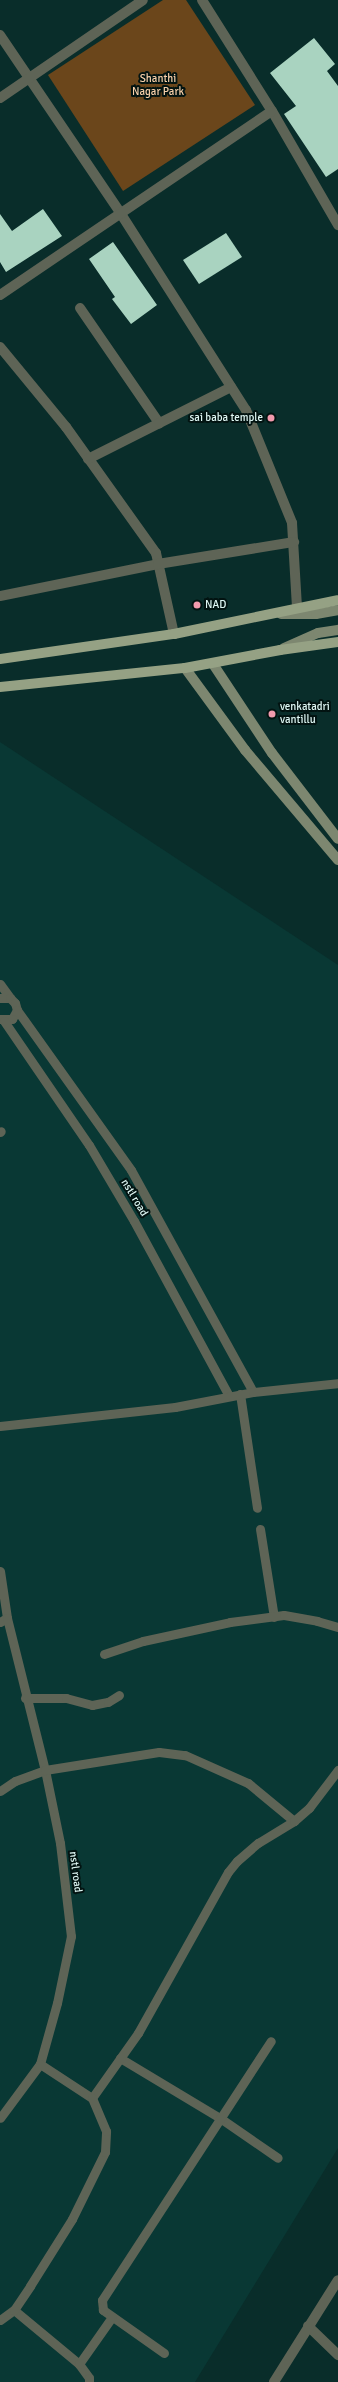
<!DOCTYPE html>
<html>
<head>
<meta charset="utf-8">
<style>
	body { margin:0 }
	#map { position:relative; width:338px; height:2382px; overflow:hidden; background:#092d2a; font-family:Signika,sans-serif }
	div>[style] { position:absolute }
	.built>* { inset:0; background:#093834 }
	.green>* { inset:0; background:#6b461b }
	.building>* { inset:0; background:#a9d3c0 }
	.lane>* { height:9px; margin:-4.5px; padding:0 4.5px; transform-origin:4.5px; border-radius:4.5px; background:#5e6456 }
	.street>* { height:10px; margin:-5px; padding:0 5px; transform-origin:5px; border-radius:5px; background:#5e6456 }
	.secondary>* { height:10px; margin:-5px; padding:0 5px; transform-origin:5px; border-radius:5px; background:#7d8770 }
	.primary>* { height:10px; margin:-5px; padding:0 5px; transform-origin:5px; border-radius:5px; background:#95a184 }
	.dots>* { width:11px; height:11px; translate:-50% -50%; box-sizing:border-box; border:2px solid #021311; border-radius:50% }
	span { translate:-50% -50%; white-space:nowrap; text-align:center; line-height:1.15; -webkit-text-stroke:4px #021311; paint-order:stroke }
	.park-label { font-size:11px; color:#f9d1ab }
	.poi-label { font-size:11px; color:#dff7f4 }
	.right { translate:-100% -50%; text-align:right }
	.left { translate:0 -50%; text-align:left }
	.street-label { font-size:11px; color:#dff7f4 }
</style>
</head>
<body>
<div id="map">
	<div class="built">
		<i style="clip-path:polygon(0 742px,338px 965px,338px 2148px,195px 2382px,0 2382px)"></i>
	</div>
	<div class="green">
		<i style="clip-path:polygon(163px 0,186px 0,255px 105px,123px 191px,48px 75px)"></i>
	</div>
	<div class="building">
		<i style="clip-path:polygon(314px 38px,335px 64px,327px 71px,338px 86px,338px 169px,326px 177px,284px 114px,296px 106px,270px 73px)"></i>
		<i style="clip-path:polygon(43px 209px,62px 236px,6px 272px,0 262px,0 214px,12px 231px)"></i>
		<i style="clip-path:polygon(226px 233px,242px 257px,199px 284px,183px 260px)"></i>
		<i style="clip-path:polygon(113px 242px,157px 305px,131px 324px,112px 299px,115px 297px,89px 259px)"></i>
	</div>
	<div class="lane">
		<i style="left:0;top:984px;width:17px;rotate:54deg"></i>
		<i style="left:0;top:998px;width:10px"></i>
		<i style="left:10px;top:998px;width:7px;rotate:45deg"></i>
		<i style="left:15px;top:1003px;width:7px;rotate:74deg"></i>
		<i style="left:17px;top:1010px;width:10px;rotate:119deg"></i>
		<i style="left:12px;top:1019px;width:12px;rotate:180deg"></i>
		<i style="left:17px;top:1010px;width:196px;rotate:54.5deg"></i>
		<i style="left:131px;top:1170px;width:253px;rotate:61.2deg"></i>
		<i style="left:4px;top:1021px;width:150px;rotate:55.6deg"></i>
		<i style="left:89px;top:1145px;width:88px;rotate:59.4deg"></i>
		<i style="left:134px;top:1221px;width:199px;rotate:61.5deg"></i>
		<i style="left:0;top:1132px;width:1px;rotate:-45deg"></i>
		<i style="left:240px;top:1394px;width:115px;rotate:81.5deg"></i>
		<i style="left:0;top:1426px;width:176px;rotate:-6.2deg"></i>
		<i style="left:175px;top:1407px;width:79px;rotate:-10.9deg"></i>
		<i style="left:253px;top:1392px;width:85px;rotate:-6deg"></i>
		<i style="left:260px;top:1529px;width:89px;rotate:81deg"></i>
		<i style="left:0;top:1571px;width:48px;rotate:81.5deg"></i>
		<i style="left:0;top:1622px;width:8px;rotate:-30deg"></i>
		<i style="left:7px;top:1618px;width:157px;rotate:76deg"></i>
		<i style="left:45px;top:1770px;width:75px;rotate:78.4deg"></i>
		<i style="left:60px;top:1843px;width:94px;rotate:83.3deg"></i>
		<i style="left:71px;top:1936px;width:68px;rotate:101.8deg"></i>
		<i style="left:57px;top:2003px;width:63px;rotate:105.6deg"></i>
		<i style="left:40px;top:2064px;width:67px;rotate:126.5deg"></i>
		<i style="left:104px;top:1654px;width:41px;rotate:-18.4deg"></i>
		<i style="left:143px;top:1641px;width:89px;rotate:-12.3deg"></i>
		<i style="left:230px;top:1622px;width:54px;rotate:-7.4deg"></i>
		<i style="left:284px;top:1615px;width:34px;rotate:10deg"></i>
		<i style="left:317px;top:1621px;width:22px;rotate:16deg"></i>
		<i style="left:25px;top:1698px;width:41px"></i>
		<i style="left:66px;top:1698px;width:27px;rotate:15deg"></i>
		<i style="left:92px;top:1705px;width:16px;rotate:-11deg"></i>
		<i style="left:108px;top:1702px;width:13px;rotate:-32deg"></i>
		<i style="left:0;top:1791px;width:18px;rotate:-34deg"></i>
		<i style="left:15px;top:1781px;width:32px;rotate:-20deg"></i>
		<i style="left:45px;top:1770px;width:115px;rotate:-9deg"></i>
		<i style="left:159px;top:1752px;width:26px;rotate:7deg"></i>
		<i style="left:185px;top:1755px;width:69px;rotate:24deg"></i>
		<i style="left:248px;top:1783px;width:60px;rotate:39.6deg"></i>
		<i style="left:120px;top:2058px;width:117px;rotate:31deg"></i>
		<i style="left:220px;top:2118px;width:70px;rotate:34.6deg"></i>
		<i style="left:40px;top:2064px;width:62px;rotate:33.2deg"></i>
		<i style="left:92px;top:2098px;width:80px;rotate:-54.7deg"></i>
		<i style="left:138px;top:2033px;width:184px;rotate:-60.8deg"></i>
		<i style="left:228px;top:1872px;width:14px;rotate:-51deg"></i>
		<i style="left:237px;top:1861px;width:28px;rotate:-41deg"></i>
		<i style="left:258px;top:1843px;width:42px;rotate:-31.4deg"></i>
		<i style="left:294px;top:1821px;width:20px;rotate:-41deg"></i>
		<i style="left:309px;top:1808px;width:48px;rotate:-52.7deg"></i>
		<i style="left:14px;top:2310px;width:85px;rotate:39.7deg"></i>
		<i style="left:79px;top:2364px;width:17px;rotate:54deg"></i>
		<i style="left:89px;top:2378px;width:4px;rotate:90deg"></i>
		<i style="left:0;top:2320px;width:17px;rotate:-36deg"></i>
		<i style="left:14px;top:2310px;width:29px;rotate:-56deg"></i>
		<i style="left:30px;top:2286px;width:79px;rotate:-57.9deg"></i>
		<i style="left:72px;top:2219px;width:75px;rotate:-63.8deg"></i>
		<i style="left:105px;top:2152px;width:21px;rotate:-87deg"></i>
		<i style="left:106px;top:2131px;width:36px;rotate:-113deg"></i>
		<i style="left:164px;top:2353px;width:75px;rotate:-144.8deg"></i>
		<i style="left:103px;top:2310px;width:10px;rotate:-96deg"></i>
		<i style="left:102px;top:2300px;width:309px;rotate:-56.9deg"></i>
		<i style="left:79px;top:2364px;width:57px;rotate:-54.9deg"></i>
	</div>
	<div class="street">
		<i style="left:202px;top:0;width:131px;rotate:57.8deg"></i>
		<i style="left:272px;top:111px;width:132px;rotate:59.9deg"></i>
		<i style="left:0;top:35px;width:216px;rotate:55.9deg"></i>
		<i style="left:121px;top:214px;width:232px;rotate:57.5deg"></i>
		<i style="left:246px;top:410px;width:122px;rotate:67.8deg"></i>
		<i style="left:292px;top:523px;width:85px;rotate:86.6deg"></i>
		<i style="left:0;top:98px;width:173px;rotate:-34.4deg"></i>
		<i style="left:0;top:295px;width:328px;rotate:-34.1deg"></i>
		<i style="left:80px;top:308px;width:140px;rotate:55.5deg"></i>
		<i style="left:0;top:347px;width:104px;rotate:50.5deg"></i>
		<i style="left:66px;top:427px;width:155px;rotate:54.5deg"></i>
		<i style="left:156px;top:553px;width:83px;rotate:77.5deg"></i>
		<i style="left:88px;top:459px;width:160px;rotate:-26.7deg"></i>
		<i style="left:0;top:596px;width:161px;rotate:-11.4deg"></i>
		<i style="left:158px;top:564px;width:138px;rotate:-9.2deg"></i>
		<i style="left:308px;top:2326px;width:42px;rotate:44deg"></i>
		<i style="left:274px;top:2382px;width:120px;rotate:-57.9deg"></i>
	</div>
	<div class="secondary">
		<i style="left:281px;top:614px;width:35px"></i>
		<i style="left:316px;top:614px;width:22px;rotate:-10deg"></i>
		<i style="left:284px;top:648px;width:37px;rotate:-24deg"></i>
		<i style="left:318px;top:633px;width:20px;rotate:-9deg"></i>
		<i style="left:213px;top:664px;width:107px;rotate:56.5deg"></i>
		<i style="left:272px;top:753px;width:108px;rotate:52.5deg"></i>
		<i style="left:185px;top:668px;width:102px;rotate:53.8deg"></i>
		<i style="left:245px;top:750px;width:144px;rotate:49.8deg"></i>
	</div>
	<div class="primary">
		<i style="left:0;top:659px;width:176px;rotate:-8.2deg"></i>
		<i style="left:174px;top:634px;width:167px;rotate:-11.7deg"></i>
		<i style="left:0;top:687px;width:186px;rotate:-5.9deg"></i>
		<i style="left:185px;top:668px;width:97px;rotate:-10.7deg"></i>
		<i style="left:280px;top:650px;width:59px;rotate:-7.9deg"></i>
	</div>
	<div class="dots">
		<i style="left:271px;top:418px;background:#f29aad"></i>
		<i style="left:197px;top:605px;background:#f29aad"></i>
		<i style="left:272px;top:714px;background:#f29aad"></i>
	</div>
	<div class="park-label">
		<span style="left:158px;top:86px">Shanthi<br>Nagar Park</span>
	</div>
	<div class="poi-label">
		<span class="right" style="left:263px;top:418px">sai baba temple</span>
		<span class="left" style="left:205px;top:605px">NAD</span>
		<span class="left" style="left:280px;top:714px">venkatadri<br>vantillu</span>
	</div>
	<div class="street-label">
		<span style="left:134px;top:1198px;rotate:59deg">nstl road</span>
		<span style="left:75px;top:1872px;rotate:83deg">nstl road</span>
	</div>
</div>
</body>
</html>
